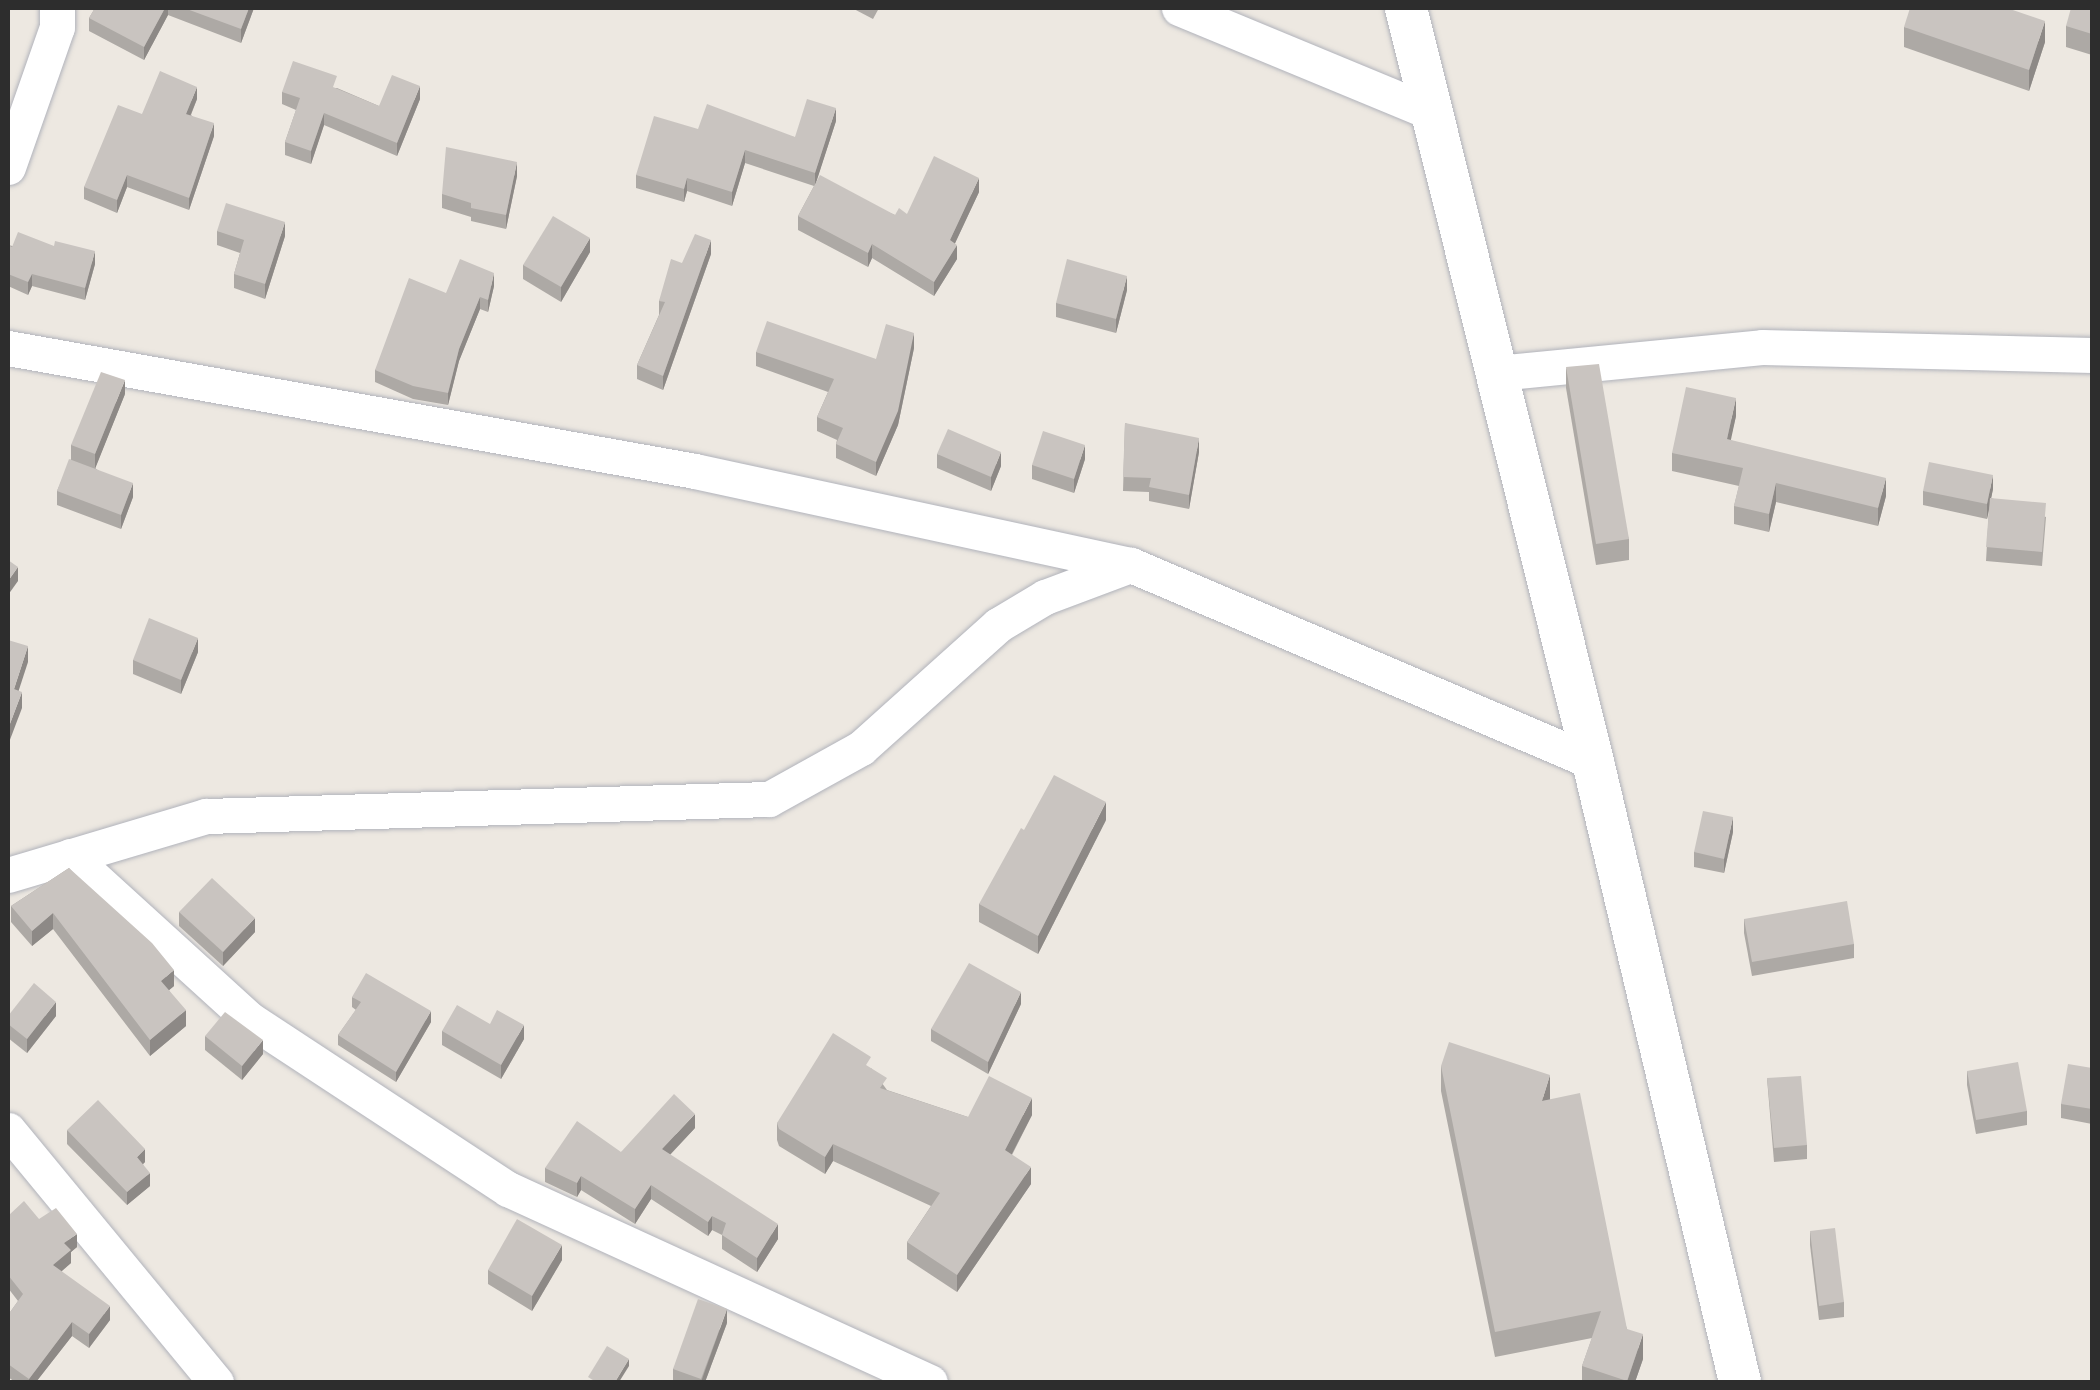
<!DOCTYPE html>
<html>
<head>
<meta charset="utf-8">
<style>
	body { margin:0 }
	#map { position:relative; width:2100px; height:1390px; overflow:hidden; background:#ede8e1; font-family:Overpass,sans-serif }
	div>[style] { position:absolute }
	.roads { filter:drop-shadow(0 0 2px #b1b3bb) drop-shadow(0 0 2px #b1b3bb) }
	.minor>* { height:35px; margin:-17.5px; padding:0 17.5px; transform-origin:17.5px; border-radius:17.5px; background:#fff }
	.tertiary>* { height:42px; margin:-21px; padding:0 21px; transform-origin:21px; border-radius:21px; background:#fff }
	.wall>* { inset:0; background:#ada9a5 }
	.shaded-wall>* { inset:0; background:#8d8986 }
	.building>* { inset:0; background:#c9c4c0 }
	span { translate:-50% -50%; white-space:nowrap; text-align:center; line-height:1.15; -webkit-text-stroke:10px #fff; paint-order:stroke }
	.frame { position:absolute; inset:0; border:10px solid #2d2d2d; pointer-events:none }
</style>
</head>
<body>
<div id="map">
	<div class="roads">
		<div class="minor">
			<i style="left:1179px;top:8px;width:275px;rotate:22.5deg"></i>
			<i style="left:8px;top:167px;width:148px;rotate:-70.7deg"></i>
			<i style="left:57px;top:27px;width:19px;rotate:-90deg"></i>
			<i style="left:8px;top:348px;width:698px;rotate:10.15deg"></i>
			<i style="left:695px;top:471px;width:446px;rotate:12.2deg"></i>
			<i style="left:1131px;top:565px;width:502px;rotate:23.09deg"></i>
			<i style="left:1497px;top:373px;width:266px;rotate:-5.6deg"></i>
			<i style="left:1762px;top:347px;width:330px;rotate:1.4deg"></i>
			<i style="left:70px;top:856px;width:242px;rotate:42.3deg"></i>
			<i style="left:249px;top:1019px;width:310px;rotate:33.3deg"></i>
			<i style="left:508px;top:1189px;width:464px;rotate:24.6deg"></i>
			<i style="left:8px;top:875px;width:207px;rotate:-16.6deg"></i>
			<i style="left:206px;top:816px;width:563px;rotate:-1.73deg"></i>
			<i style="left:769px;top:799px;width:105px;rotate:-29deg"></i>
			<i style="left:861px;top:748px;width:184px;rotate:-41.9deg"></i>
			<i style="left:998px;top:625px;width:55px;rotate:-30.8deg"></i>
			<i style="left:1045px;top:597px;width:91px;rotate:-20.6deg"></i>
			<i style="left:8px;top:1130px;width:327px;rotate:50.5deg"></i>
		</div>
		<div class="tertiary">
			<i style="left:1406px;top:8px;width:777px;rotate:76.07deg"></i>
			<i style="left:1593px;top:762px;width:637px;rotate:76.66deg"></i>
		</div>
	</div>
	<div class="wall">
		<i style="clip-path:polygon(95px 8px,254px 8px,241px 43px,168px 15px,144px 60px,89px 31px,89px 18px)"></i>
		<i style="clip-path:polygon(852px 8px,879px 8px,873px 19px)"></i>
		<i style="clip-path:polygon(2092px 8px,2092px 55px,2066px 47px,2066px 26px)"></i>
		<i style="clip-path:polygon(1904px 27px,2045px 42px,2029px 91px,1904px 47px)"></i>
		<i style="clip-path:polygon(337px 88px,379px 106px,420px 99px,397px 156px,324px 125px,311px 164px,285px 155px,285px 142px,296px 110px,282px 104px,282px 92px)"></i>
		<i style="clip-path:polygon(197px 99px,191px 115px,214px 136px,189px 210px,127px 187px,117px 213px,84px 199px,84px 187px,142px 114px)"></i>
		<i style="clip-path:polygon(836px 121px,816px 182px,895px 215px,907px 214px,979px 192px,955px 243px,957px 259px,934px 296px,872px 258px,868px 267px,798px 230px,798px 216px,814px 186px,745px 163px,732px 206px,687px 191px,684px 202px,636px 188px,636px 175px,698px 129px,795px 137px)"></i>
		<i style="clip-path:polygon(517px 176px,506px 229px,471px 221px,471px 217px,442px 208px,442px 194px)"></i>
		<i style="clip-path:polygon(217px 231px,285px 236px,265px 299px,234px 288px,234px 274px,240px 253px,217px 245px)"></i>
		<i style="clip-path:polygon(8px 245px,95px 264px,85px 300px,32px 286px,28px 295px,8px 286px)"></i>
		<i style="clip-path:polygon(590px 252px,561px 302px,523px 279px,523px 265px)"></i>
		<i style="clip-path:polygon(711px 254px,663px 390px,637px 379px,637px 365px,659px 315px,659px 301px,682px 263px)"></i>
		<i style="clip-path:polygon(494px 286px,488px 312px,480px 309px,459px 361px,448px 405px,413px 399px,375px 382px,375px 370px,446px 293px)"></i>
		<i style="clip-path:polygon(1127px 290px,1116px 333px,1056px 317px,1056px 303px)"></i>
		<i style="clip-path:polygon(914px 348px,898px 425px,876px 476px,836px 458px,836px 444px,837px 440px,817px 431px,817px 417px,828px 392px,756px 366px,756px 352px,876px 359px)"></i>
		<i style="clip-path:polygon(1566px 367px,1629px 539px,1629px 560px,1596px 565px,1566px 388px)"></i>
		<i style="clip-path:polygon(125px 394px,95px 468px,133px 497px,121px 529px,57px 505px,57px 491px,71px 459px,71px 445px)"></i>
		<i style="clip-path:polygon(1736px 416px,1730px 440px,1886px 496px,1878px 526px,1776px 502px,1769px 532px,1734px 524px,1734px 506px,1739px 486px,1672px 471px,1672px 453px)"></i>
		<i style="clip-path:polygon(1125px 423px,1199px 452px,1189px 509px,1149px 501px,1149px 492px,1123px 491px)"></i>
		<i style="clip-path:polygon(937px 454px,1001px 466px,991px 491px,937px 468px)"></i>
		<i style="clip-path:polygon(1085px 459px,1074px 493px,1032px 479px,1032px 465px)"></i>
		<i style="clip-path:polygon(1993px 489px,1991px 498px,2046px 517px,2042px 566px,1986px 561px,1989px 510px,1987px 519px,1923px 505px,1923px 491px)"></i>
		<i style="clip-path:polygon(198px 652px,181px 694px,133px 674px,133px 660px)"></i>
		<i style="clip-path:polygon(1106px 820px,1038px 954px,979px 922px,979px 904px)"></i>
		<i style="clip-path:polygon(1733px 832px,1724px 873px,1694px 867px,1694px 852px)"></i>
		<i style="clip-path:polygon(69px 868px,174px 986px,169px 990px,186px 1026px,150px 1056px,53px 929px,32px 946px,11px 922px,11px 906px)"></i>
		<i style="clip-path:polygon(179px 912px,255px 932px,223px 966px,179px 926px)"></i>
		<i style="clip-path:polygon(1744px 919px,1854px 944px,1854px 958px,1752px 976px,1744px 933px)"></i>
		<i style="clip-path:polygon(352px 997px,431px 1022px,396px 1082px,338px 1045px,338px 1035px,356px 1010px,352px 1007px)"></i>
		<i style="clip-path:polygon(1021px 1004px,988px 1074px,931px 1041px,931px 1029px)"></i>
		<i style="clip-path:polygon(8px 1016px,56px 1016px,27px 1053px,8px 1038px)"></i>
		<i style="clip-path:polygon(490px 1024px,524px 1039px,501px 1079px,442px 1045px,442px 1031px)"></i>
		<i style="clip-path:polygon(205px 1036px,263px 1054px,242px 1080px,205px 1050px)"></i>
		<i style="clip-path:polygon(1441px 1066px,1550px 1099px,1627px 1329px,1643px 1359px,1635px 1382px,1582px 1382px,1582px 1366px,1592px 1338px,1495px 1357px,1441px 1091px)"></i>
		<i style="clip-path:polygon(871px 1068px,887px 1090px,968px 1117px,1032px 1115px,1012px 1155px,1031px 1184px,957px 1292px,907px 1259px,907px 1242px,931px 1206px,833px 1161px,825px 1174px,779px 1146px,777px 1140px,777px 1123px)"></i>
		<i style="clip-path:polygon(2092px 1068px,2092px 1124px,2061px 1118px,2061px 1104px)"></i>
		<i style="clip-path:polygon(1967px 1071px,2027px 1111px,2027px 1125px,1976px 1134px,1967px 1085px)"></i>
		<i style="clip-path:polygon(1767px 1078px,1807px 1145px,1807px 1159px,1774px 1162px)"></i>
		<i style="clip-path:polygon(695px 1128px,670px 1155px,778px 1239px,757px 1272px,722px 1249px,722px 1235px,712px 1230px,708px 1236px,651px 1199px,635px 1224px,581px 1190px,577px 1197px,545px 1182px,545px 1168px,621px 1152px)"></i>
		<i style="clip-path:polygon(67px 1130px,145px 1162px,143px 1164px,150px 1186px,127px 1205px,67px 1144px)"></i>
		<i style="clip-path:polygon(8px 1216px,39px 1219px,77px 1247px,71px 1252px,71px 1263px,61px 1271px,110px 1320px,89px 1348px,72px 1336px,36px 1382px,15px 1382px,8px 1377px,8px 1315px,18px 1301px,8px 1288px)"></i>
		<i style="clip-path:polygon(1810px 1231px,1844px 1302px,1844px 1317px,1819px 1320px,1810px 1245px)"></i>
		<i style="clip-path:polygon(562px 1260px,532px 1311px,488px 1284px,488px 1270px)"></i>
		<i style="clip-path:polygon(727px 1323px,705px 1382px,673px 1382px,673px 1369px)"></i>
	</div>
	<div class="shaded-wall">
		<i style="clip-path:polygon(165px 8px,168px 8px,168px 15px,144px 60px,144px 47px)"></i>
		<i style="clip-path:polygon(249px 8px,254px 8px,241px 43px,241px 29px)"></i>
		<i style="clip-path:polygon(2045px 21px,2045px 42px,2029px 91px,2029px 70px)"></i>
		<i style="clip-path:polygon(420px 86px,420px 99px,397px 156px,397px 143px)"></i>
		<i style="clip-path:polygon(197px 87px,197px 99px,186px 126px,186px 114px)"></i>
		<i style="clip-path:polygon(836px 108px,836px 121px,815px 186px,815px 173px)"></i>
		<i style="clip-path:polygon(324px 113px,324px 125px,311px 164px,311px 151px)"></i>
		<i style="clip-path:polygon(214px 123px,214px 136px,189px 210px,189px 198px)"></i>
		<i style="clip-path:polygon(745px 150px,745px 163px,732px 206px,732px 192px)"></i>
		<i style="clip-path:polygon(517px 162px,517px 176px,506px 229px,506px 215px)"></i>
		<i style="clip-path:polygon(127px 175px,127px 187px,117px 213px,117px 200px)"></i>
		<i style="clip-path:polygon(687px 178px,687px 191px,684px 202px,684px 189px)"></i>
		<i style="clip-path:polygon(979px 178px,979px 192px,950px 254px,950px 240px)"></i>
		<i style="clip-path:polygon(285px 222px,285px 236px,265px 299px,265px 284px)"></i>
		<i style="clip-path:polygon(590px 238px,590px 252px,561px 302px,561px 287px)"></i>
		<i style="clip-path:polygon(711px 240px,711px 254px,663px 390px,663px 376px)"></i>
		<i style="clip-path:polygon(872px 244px,872px 258px,868px 267px,868px 253px)"></i>
		<i style="clip-path:polygon(957px 245px,957px 259px,934px 296px,934px 282px)"></i>
		<i style="clip-path:polygon(95px 251px,95px 264px,85px 300px,85px 288px)"></i>
		<i style="clip-path:polygon(494px 273px,494px 286px,488px 312px,488px 300px)"></i>
		<i style="clip-path:polygon(32px 274px,32px 286px,28px 295px,28px 282px)"></i>
		<i style="clip-path:polygon(1127px 276px,1127px 290px,1116px 333px,1116px 319px)"></i>
		<i style="clip-path:polygon(480px 297px,480px 309px,459px 361px,448px 405px,448px 393px,459px 349px)"></i>
		<i style="clip-path:polygon(914px 333px,914px 348px,898px 425px,876px 476px,876px 462px)"></i>
		<i style="clip-path:polygon(125px 380px,125px 394px,95px 469px,95px 454px)"></i>
		<i style="clip-path:polygon(1736px 398px,1736px 416px,1727px 458px,1727px 439px)"></i>
		<i style="clip-path:polygon(1199px 438px,1199px 452px,1189px 509px,1189px 495px)"></i>
		<i style="clip-path:polygon(1085px 445px,1085px 459px,1074px 493px,1074px 479px)"></i>
		<i style="clip-path:polygon(1001px 452px,1001px 466px,991px 491px,991px 477px)"></i>
		<i style="clip-path:polygon(1993px 475px,1993px 489px,1987px 519px,1987px 504px)"></i>
		<i style="clip-path:polygon(1886px 478px,1886px 496px,1878px 526px,1878px 508px)"></i>
		<i style="clip-path:polygon(133px 483px,133px 497px,121px 529px,121px 515px)"></i>
		<i style="clip-path:polygon(1776px 483px,1776px 502px,1769px 532px,1769px 514px)"></i>
		<i style="clip-path:polygon(18px 567px,18px 581px,8px 595px,8px 581px)"></i>
		<i style="clip-path:polygon(198px 638px,198px 652px,181px 694px,181px 680px)"></i>
		<i style="clip-path:polygon(28px 646px,28px 662px,14px 705px,14px 689px)"></i>
		<i style="clip-path:polygon(22px 692px,22px 708px,8px 745px,8px 729px)"></i>
		<i style="clip-path:polygon(1106px 802px,1106px 820px,1038px 954px,1038px 936px)"></i>
		<i style="clip-path:polygon(1733px 817px,1733px 832px,1724px 873px,1724px 859px)"></i>
		<i style="clip-path:polygon(53px 913px,53px 929px,32px 946px,32px 931px)"></i>
		<i style="clip-path:polygon(255px 918px,255px 932px,223px 966px,223px 952px)"></i>
		<i style="clip-path:polygon(174px 970px,174px 986px,161px 997px,161px 981px)"></i>
		<i style="clip-path:polygon(1021px 992px,1021px 1004px,988px 1074px,988px 1062px)"></i>
		<i style="clip-path:polygon(56px 1002px,56px 1016px,27px 1053px,27px 1039px)"></i>
		<i style="clip-path:polygon(186px 1010px,186px 1026px,150px 1056px,150px 1040px)"></i>
		<i style="clip-path:polygon(431px 1011px,431px 1022px,396px 1082px,396px 1072px)"></i>
		<i style="clip-path:polygon(524px 1025px,524px 1039px,501px 1079px,501px 1065px)"></i>
		<i style="clip-path:polygon(263px 1040px,263px 1054px,242px 1080px,242px 1066px)"></i>
		<i style="clip-path:polygon(1550px 1075px,1550px 1100px,1542px 1101px)"></i>
		<i style="clip-path:polygon(1032px 1098px,1032px 1115px,1005px 1167px,1005px 1150px)"></i>
		<i style="clip-path:polygon(695px 1114px,695px 1128px,662px 1163px,662px 1149px)"></i>
		<i style="clip-path:polygon(833px 1144px,833px 1161px,825px 1174px,825px 1157px)"></i>
		<i style="clip-path:polygon(145px 1149px,145px 1162px,137px 1170px,137px 1157px)"></i>
		<i style="clip-path:polygon(1031px 1167px,1031px 1184px,957px 1292px,957px 1275px)"></i>
		<i style="clip-path:polygon(150px 1173px,150px 1186px,127px 1205px,127px 1192px)"></i>
		<i style="clip-path:polygon(581px 1176px,581px 1190px,577px 1197px,577px 1183px)"></i>
		<i style="clip-path:polygon(651px 1185px,651px 1199px,635px 1224px,635px 1209px)"></i>
		<i style="clip-path:polygon(712px 1216px,712px 1230px,708px 1236px,708px 1222px)"></i>
		<i style="clip-path:polygon(778px 1224px,778px 1239px,757px 1272px,757px 1258px)"></i>
		<i style="clip-path:polygon(77px 1234px,77px 1247px,71px 1252px,71px 1263px,53px 1279px,53px 1265px,64px 1243px)"></i>
		<i style="clip-path:polygon(562px 1245px,562px 1260px,532px 1311px,532px 1296px)"></i>
		<i style="clip-path:polygon(110px 1306px,110px 1320px,89px 1348px,89px 1334px)"></i>
		<i style="clip-path:polygon(727px 1309px,727px 1323px,705px 1382px,701px 1382px)"></i>
		<i style="clip-path:polygon(72px 1322px,72px 1336px,36px 1382px,29px 1382px,29px 1379px)"></i>
		<i style="clip-path:polygon(1643px 1334px,1643px 1359px,1635px 1382px,1627px 1382px)"></i>
		<i style="clip-path:polygon(629px 1359px,629px 1366px,619px 1382px,615px 1382px)"></i>
	</div>
	<div class="building">
		<i style="clip-path:polygon(95px 8px,165px 8px,144px 47px,89px 18px)"></i>
		<i style="clip-path:polygon(184px 8px,249px 8px,241px 29px)"></i>
		<i style="clip-path:polygon(1910px 8px,2007px 8px,2045px 21px,2029px 70px,1904px 27px)"></i>
		<i style="clip-path:polygon(2071px 8px,2092px 8px,2092px 34px,2066px 26px)"></i>
		<i style="clip-path:polygon(293px 61px,337px 76px,333px 87px,379px 106px,392px 75px,420px 86px,397px 143px,324px 113px,311px 151px,285px 142px,300px 98px,282px 92px)"></i>
		<i style="clip-path:polygon(160px 71px,197px 87px,186px 114px,214px 123px,189px 198px,127px 175px,117px 200px,84px 187px,118px 105px,142px 114px)"></i>
		<i style="clip-path:polygon(807px 99px,836px 108px,815px 173px,745px 150px,732px 192px,687px 178px,684px 189px,636px 175px,654px 116px,698px 129px,707px 104px,795px 137px)"></i>
		<i style="clip-path:polygon(446px 147px,517px 162px,506px 215px,471px 208px,471px 203px,442px 194px)"></i>
		<i style="clip-path:polygon(934px 156px,979px 178px,950px 240px,957px 245px,934px 282px,872px 244px,868px 253px,798px 216px,820px 175px,895px 215px,899px 208px,907px 214px)"></i>
		<i style="clip-path:polygon(226px 203px,285px 222px,265px 284px,234px 274px,244px 240px,217px 231px)"></i>
		<i style="clip-path:polygon(553px 216px,590px 238px,561px 287px,523px 265px)"></i>
		<i style="clip-path:polygon(18px 232px,54px 246px,55px 241px,95px 251px,85px 288px,32px 274px,28px 282px,8px 274px,8px 245px,12px 247px)"></i>
		<i style="clip-path:polygon(695px 234px,711px 240px,663px 376px,637px 365px,665px 302px,659px 301px,671px 259px,682px 263px)"></i>
		<i style="clip-path:polygon(460px 259px,494px 273px,488px 300px,480px 297px,459px 349px,448px 393px,413px 386px,375px 370px,409px 278px,446px 293px)"></i>
		<i style="clip-path:polygon(1067px 259px,1127px 276px,1116px 319px,1056px 303px)"></i>
		<i style="clip-path:polygon(767px 321px,876px 359px,886px 324px,914px 333px,898px 411px,876px 462px,836px 444px,843px 428px,817px 417px,834px 379px,756px 352px)"></i>
		<i style="clip-path:polygon(1599px 364px,1629px 539px,1596px 544px,1566px 367px)"></i>
		<i style="clip-path:polygon(101px 372px,125px 380px,95px 454px,71px 445px)"></i>
		<i style="clip-path:polygon(1686px 387px,1736px 398px,1727px 439px,1886px 478px,1878px 508px,1776px 483px,1769px 514px,1734px 506px,1743px 468px,1672px 453px)"></i>
		<i style="clip-path:polygon(1125px 423px,1199px 438px,1189px 495px,1149px 487px,1151px 478px,1123px 477px)"></i>
		<i style="clip-path:polygon(948px 429px,1001px 452px,991px 477px,937px 454px)"></i>
		<i style="clip-path:polygon(1043px 431px,1085px 445px,1074px 479px,1032px 465px)"></i>
		<i style="clip-path:polygon(69px 459px,133px 483px,121px 515px,57px 491px)"></i>
		<i style="clip-path:polygon(1929px 462px,1993px 475px,1987px 504px,1923px 491px)"></i>
		<i style="clip-path:polygon(1990px 498px,2046px 503px,2042px 552px,1986px 547px)"></i>
		<i style="clip-path:polygon(8px 560px,18px 567px,8px 581px)"></i>
		<i style="clip-path:polygon(149px 618px,198px 638px,181px 680px,133px 660px)"></i>
		<i style="clip-path:polygon(8px 640px,28px 646px,14px 689px,22px 692px,8px 729px)"></i>
		<i style="clip-path:polygon(1054px 775px,1106px 802px,1038px 936px,979px 904px,1021px 828px,1024px 830px)"></i>
		<i style="clip-path:polygon(1703px 811px,1733px 817px,1724px 859px,1694px 852px)"></i>
		<i style="clip-path:polygon(69px 868px,152px 943px,174px 970px,161px 981px,186px 1010px,150px 1040px,53px 913px,32px 931px,11px 906px)"></i>
		<i style="clip-path:polygon(212px 878px,255px 918px,223px 952px,179px 912px)"></i>
		<i style="clip-path:polygon(1847px 901px,1854px 944px,1752px 962px,1744px 919px)"></i>
		<i style="clip-path:polygon(969px 963px,1021px 992px,988px 1062px,931px 1029px)"></i>
		<i style="clip-path:polygon(366px 973px,431px 1011px,396px 1072px,338px 1035px,361px 1002px,352px 997px)"></i>
		<i style="clip-path:polygon(34px 983px,56px 1002px,27px 1039px,8px 1024px,8px 1016px)"></i>
		<i style="clip-path:polygon(457px 1005px,490px 1024px,497px 1010px,524px 1025px,501px 1065px,442px 1031px)"></i>
		<i style="clip-path:polygon(225px 1012px,263px 1040px,242px 1066px,205px 1036px)"></i>
		<i style="clip-path:polygon(833px 1033px,871px 1057px,866px 1065px,887px 1078px,880px 1088px,968px 1117px,989px 1076px,1032px 1098px,1005px 1150px,1031px 1167px,957px 1275px,907px 1242px,940px 1193px,833px 1144px,825px 1157px,779px 1129px,777px 1123px)"></i>
		<i style="clip-path:polygon(1449px 1042px,1550px 1075px,1542px 1101px,1580px 1093px,1627px 1329px,1643px 1334px,1627px 1381px,1582px 1366px,1601px 1311px,1495px 1332px,1441px 1066px)"></i>
		<i style="clip-path:polygon(2018px 1062px,2027px 1111px,1976px 1120px,1967px 1071px)"></i>
		<i style="clip-path:polygon(2068px 1064px,2092px 1068px,2092px 1109px,2061px 1104px)"></i>
		<i style="clip-path:polygon(1801px 1076px,1807px 1145px,1774px 1148px,1767px 1078px)"></i>
		<i style="clip-path:polygon(674px 1094px,695px 1114px,662px 1149px,778px 1224px,757px 1258px,722px 1235px,726px 1223px,712px 1216px,708px 1222px,651px 1185px,635px 1209px,581px 1176px,577px 1183px,545px 1168px,577px 1121px,621px 1152px)"></i>
		<i style="clip-path:polygon(98px 1100px,145px 1149px,137px 1157px,150px 1173px,127px 1192px,67px 1130px)"></i>
		<i style="clip-path:polygon(24px 1201px,39px 1219px,56px 1208px,77px 1234px,64px 1243px,71px 1250px,53px 1265px,110px 1306px,89px 1334px,72px 1322px,29px 1379px,8px 1364px,8px 1315px,23px 1294px,8px 1275px,8px 1216px)"></i>
		<i style="clip-path:polygon(517px 1219px,562px 1245px,532px 1296px,488px 1270px)"></i>
		<i style="clip-path:polygon(1835px 1228px,1844px 1302px,1819px 1306px,1810px 1231px)"></i>
		<i style="clip-path:polygon(698px 1299px,727px 1309px,701px 1379px,673px 1369px)"></i>
		<i style="clip-path:polygon(607px 1346px,629px 1359px,615px 1382px,596px 1382px,588px 1377px)"></i>
	</div>
	<div class="frame"></div>
</div>
</body>
</html>
